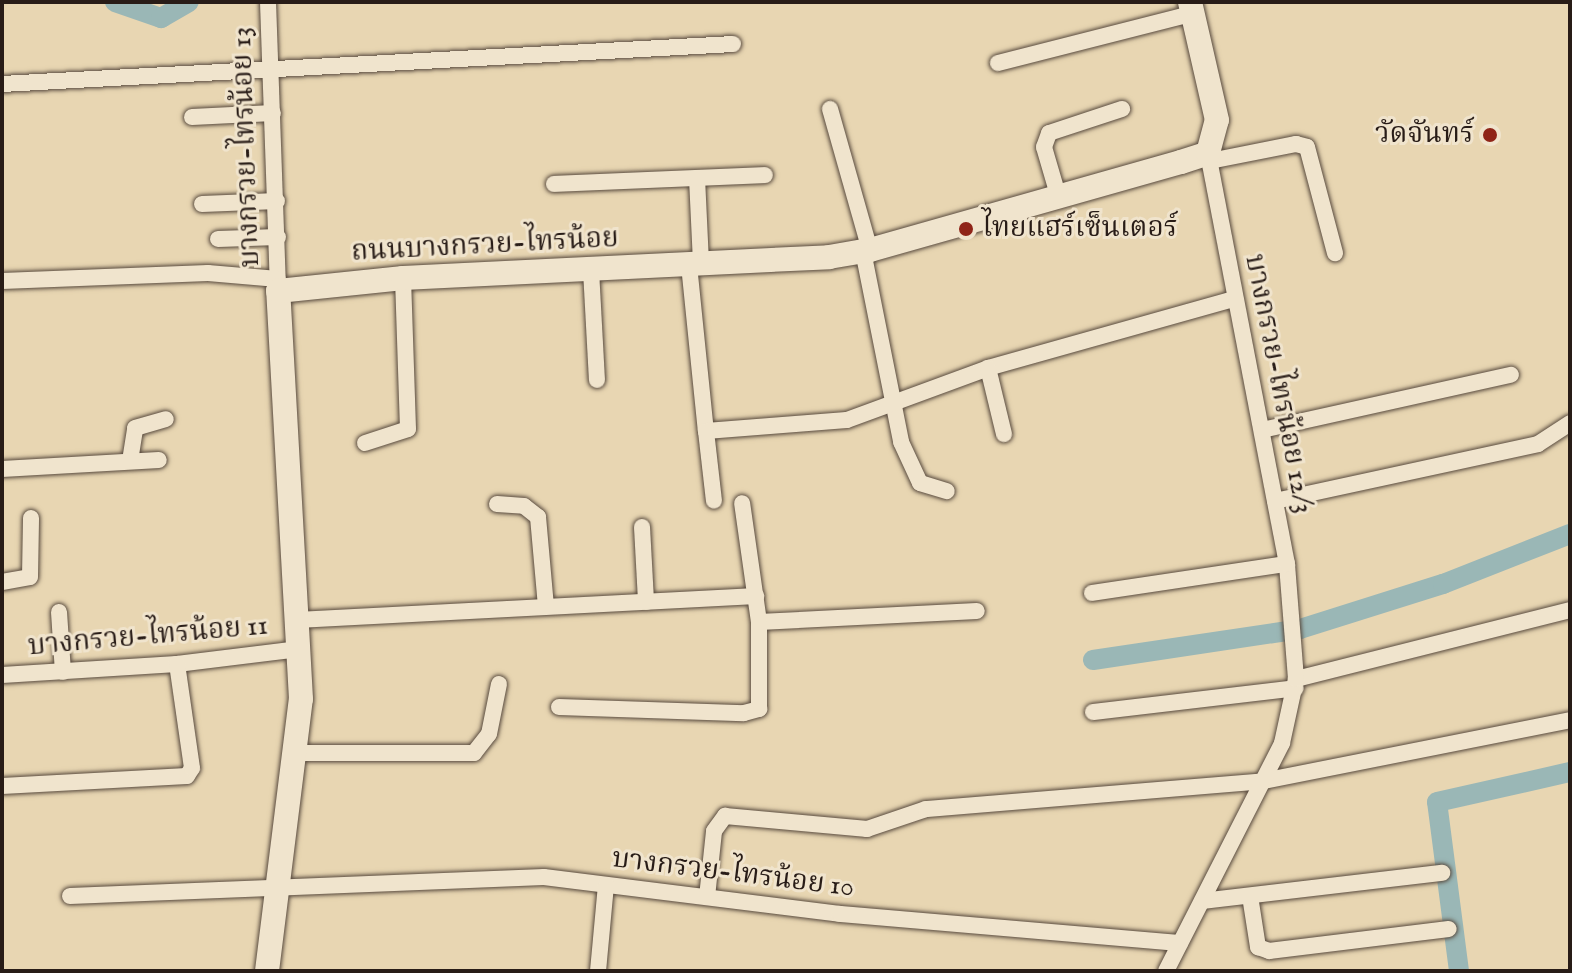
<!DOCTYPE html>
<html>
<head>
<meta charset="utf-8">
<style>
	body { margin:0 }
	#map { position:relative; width:1572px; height:973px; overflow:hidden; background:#e8d6b2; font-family:"IM FELL English","Noto Serif Thai",serif }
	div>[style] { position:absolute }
	.canal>* { height:20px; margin:-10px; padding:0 10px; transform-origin:10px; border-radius:10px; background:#9ab7b6 }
	.roads { filter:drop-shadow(0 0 2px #584a3e) drop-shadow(0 0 2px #584a3e) }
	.minor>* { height:16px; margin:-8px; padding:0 8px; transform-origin:8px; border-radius:8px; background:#f0e4cd }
	.secondary>* { height:24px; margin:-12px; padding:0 12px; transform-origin:12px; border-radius:12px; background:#f0e4cd }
	.dots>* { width:22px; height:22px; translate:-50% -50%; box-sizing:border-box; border:4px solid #f0e4cd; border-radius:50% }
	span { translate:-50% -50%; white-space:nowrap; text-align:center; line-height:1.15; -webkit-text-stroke:6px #f0e4cd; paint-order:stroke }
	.poi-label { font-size:28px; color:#281c17 }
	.right { translate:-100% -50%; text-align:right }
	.left { translate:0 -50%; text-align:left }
	.street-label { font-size:28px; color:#281c17 }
	.frame { position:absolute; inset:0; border:4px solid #281c17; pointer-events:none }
</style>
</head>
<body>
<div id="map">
	<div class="canal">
		<i style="left:115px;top:2px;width:49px;rotate:19.2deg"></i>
		<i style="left:161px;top:18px;width:32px;rotate:-30deg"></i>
		<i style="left:1093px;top:660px;width:209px;rotate:-8.5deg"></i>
		<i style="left:1300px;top:629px;width:150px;rotate:-17.5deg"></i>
		<i style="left:1443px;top:584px;width:136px;rotate:-21.5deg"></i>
		<i style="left:1459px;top:971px;width:170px;rotate:-97.4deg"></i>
		<i style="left:1437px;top:802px;width:136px;rotate:-12.7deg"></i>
	</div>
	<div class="roads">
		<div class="minor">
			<i style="left:268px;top:2px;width:289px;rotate:88deg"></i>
			<i style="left:998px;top:63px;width:202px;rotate:-14.3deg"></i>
			<i style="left:2px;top:84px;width:732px;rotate:-3.13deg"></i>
			<i style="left:830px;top:109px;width:147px;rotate:74.2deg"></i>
			<i style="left:192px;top:117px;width:81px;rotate:-2.8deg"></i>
			<i style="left:1210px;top:161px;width:88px;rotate:-11.2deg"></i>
			<i style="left:1296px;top:144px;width:11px;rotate:15deg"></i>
			<i style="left:1307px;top:147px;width:110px;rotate:75.2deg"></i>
			<i style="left:697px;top:178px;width:86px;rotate:87.3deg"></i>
			<i style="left:554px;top:184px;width:211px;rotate:-2.4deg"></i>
			<i style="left:1058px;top:195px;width:50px;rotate:-106.3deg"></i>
			<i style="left:1044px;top:147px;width:15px;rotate:-70deg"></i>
			<i style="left:1049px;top:133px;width:77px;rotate:-18.2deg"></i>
			<i style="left:202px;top:204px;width:75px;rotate:-2.3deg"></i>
			<i style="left:218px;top:239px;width:60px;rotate:-1.9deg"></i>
			<i style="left:863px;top:251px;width:195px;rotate:78.7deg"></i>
			<i style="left:901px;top:442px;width:45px;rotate:65.1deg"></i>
			<i style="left:920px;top:483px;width:28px;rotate:17deg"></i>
			<i style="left:689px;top:265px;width:167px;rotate:84.2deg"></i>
			<i style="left:706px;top:431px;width:141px;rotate:-4.5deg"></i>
			<i style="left:847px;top:420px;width:150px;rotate:-20.2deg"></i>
			<i style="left:988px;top:368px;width:255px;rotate:-15.7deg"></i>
			<i style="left:591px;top:270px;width:110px;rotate:86.9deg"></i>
			<i style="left:2px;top:281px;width:206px;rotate:-2.2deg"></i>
			<i style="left:208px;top:273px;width:70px;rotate:4.9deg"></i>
			<i style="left:988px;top:368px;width:68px;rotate:76.4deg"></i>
			<i style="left:1262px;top:430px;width:255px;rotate:-12.5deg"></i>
			<i style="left:706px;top:431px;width:70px;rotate:83.5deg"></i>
			<i style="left:365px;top:443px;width:45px;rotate:-18deg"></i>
			<i style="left:408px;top:429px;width:151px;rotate:-91.9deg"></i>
			<i style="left:130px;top:461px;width:33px;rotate:-81deg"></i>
			<i style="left:135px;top:428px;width:32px;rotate:-16deg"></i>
			<i style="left:2px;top:469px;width:157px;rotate:-3.3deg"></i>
			<i style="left:1275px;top:501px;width:269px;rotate:-12.2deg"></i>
			<i style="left:1538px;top:444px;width:38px;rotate:-33deg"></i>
			<i style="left:497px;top:504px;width:27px;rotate:4deg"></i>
			<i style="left:524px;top:506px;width:18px;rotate:38deg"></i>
			<i style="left:538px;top:517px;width:89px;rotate:84.9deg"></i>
			<i style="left:642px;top:527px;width:75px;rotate:86.9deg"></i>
			<i style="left:2px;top:582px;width:28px;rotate:-10deg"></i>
			<i style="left:30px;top:577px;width:59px;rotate:-89deg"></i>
			<i style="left:1092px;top:593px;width:197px;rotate:-8.5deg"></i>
			<i style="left:59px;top:612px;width:60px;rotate:86.2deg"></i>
			<i style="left:297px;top:620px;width:460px;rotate:-3deg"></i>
			<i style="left:759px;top:622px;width:218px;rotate:-2.9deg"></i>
			<i style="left:2px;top:675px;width:175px;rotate:-3.6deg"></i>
			<i style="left:177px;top:664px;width:123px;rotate:-7deg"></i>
			<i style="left:1296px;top:679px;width:283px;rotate:-14.1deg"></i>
			<i style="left:559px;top:707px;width:185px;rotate:1.9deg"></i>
			<i style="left:744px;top:713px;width:16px;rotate:-15deg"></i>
			<i style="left:759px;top:709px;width:87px;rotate:-90deg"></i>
			<i style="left:759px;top:622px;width:120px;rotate:-98.1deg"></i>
			<i style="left:1093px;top:712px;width:204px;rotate:-6.7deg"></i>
			<i style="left:298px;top:753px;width:176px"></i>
			<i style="left:474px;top:753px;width:24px;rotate:-52deg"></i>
			<i style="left:489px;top:734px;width:51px;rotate:-78.7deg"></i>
			<i style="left:2px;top:786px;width:185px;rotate:-3.1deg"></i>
			<i style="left:187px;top:776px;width:9px;rotate:-58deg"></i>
			<i style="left:192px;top:768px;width:105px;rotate:-98.2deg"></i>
			<i style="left:70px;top:896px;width:474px;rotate:-2.3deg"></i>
			<i style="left:544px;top:877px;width:298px;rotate:7.1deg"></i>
			<i style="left:840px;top:914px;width:341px;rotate:4.9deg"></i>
			<i style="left:1250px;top:896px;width:52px;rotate:81.1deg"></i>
			<i style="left:1258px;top:947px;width:12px;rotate:20deg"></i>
			<i style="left:1269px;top:951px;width:181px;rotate:-7deg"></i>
			<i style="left:707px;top:897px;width:66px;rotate:-83.9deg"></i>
			<i style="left:714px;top:831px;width:19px;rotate:-54deg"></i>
			<i style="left:725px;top:816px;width:143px;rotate:5.2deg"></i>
			<i style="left:867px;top:829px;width:62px;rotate:-18.7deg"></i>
			<i style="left:926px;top:809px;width:338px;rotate:-4.7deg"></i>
			<i style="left:1263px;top:781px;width:313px;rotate:-11.2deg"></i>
			<i style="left:1202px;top:901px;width:242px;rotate:-6.7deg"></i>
			<i style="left:598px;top:971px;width:86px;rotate:-84.7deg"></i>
			<i style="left:1166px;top:971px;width:256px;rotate:-63deg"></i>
			<i style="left:1282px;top:743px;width:66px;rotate:-77.7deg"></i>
			<i style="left:1296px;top:679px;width:115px;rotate:-94.5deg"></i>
			<i style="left:1287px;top:564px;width:419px;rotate:-100.9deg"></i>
		</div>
		<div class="secondary">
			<i style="left:267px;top:971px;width:274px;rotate:-82.9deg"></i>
			<i style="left:301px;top:699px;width:409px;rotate:-93.2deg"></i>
			<i style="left:278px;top:291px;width:126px;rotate:-5.9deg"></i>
			<i style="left:403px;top:278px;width:427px;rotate:-2.8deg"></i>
			<i style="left:829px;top:257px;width:42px;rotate:-9.7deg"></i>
			<i style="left:870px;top:250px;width:323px;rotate:-15.8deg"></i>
			<i style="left:1181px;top:162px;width:28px;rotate:-18deg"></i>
			<i style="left:1208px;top:153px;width:34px;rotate:-75deg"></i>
			<i style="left:1217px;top:120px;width:121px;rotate:-102.9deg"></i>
		</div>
	</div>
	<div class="dots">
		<i style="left:1490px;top:135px;background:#8f2418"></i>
		<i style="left:966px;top:229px;background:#8f2418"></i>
	</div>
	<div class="poi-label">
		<span class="right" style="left:1474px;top:135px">วัดจันทร์</span>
		<span class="left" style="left:982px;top:229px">ไทยแฮร์เซ็นเตอร์</span>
	</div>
	<div class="street-label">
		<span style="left:247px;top:147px;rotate:-92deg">บางกรวย-ไทรน้อย 13</span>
		<span style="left:485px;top:246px;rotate:-3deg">ถนนบางกรวย-ไทรน้อย</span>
		<span style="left:1278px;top:384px;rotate:79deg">บางกรวย-ไทรน้อย 12/3</span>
		<span style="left:148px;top:637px;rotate:-5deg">บางกรวย-ไทรน้อย 11</span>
		<span style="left:733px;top:874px;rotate:7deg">บางกรวย-ไทรน้อย 10</span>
	</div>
	<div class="frame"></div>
</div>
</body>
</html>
